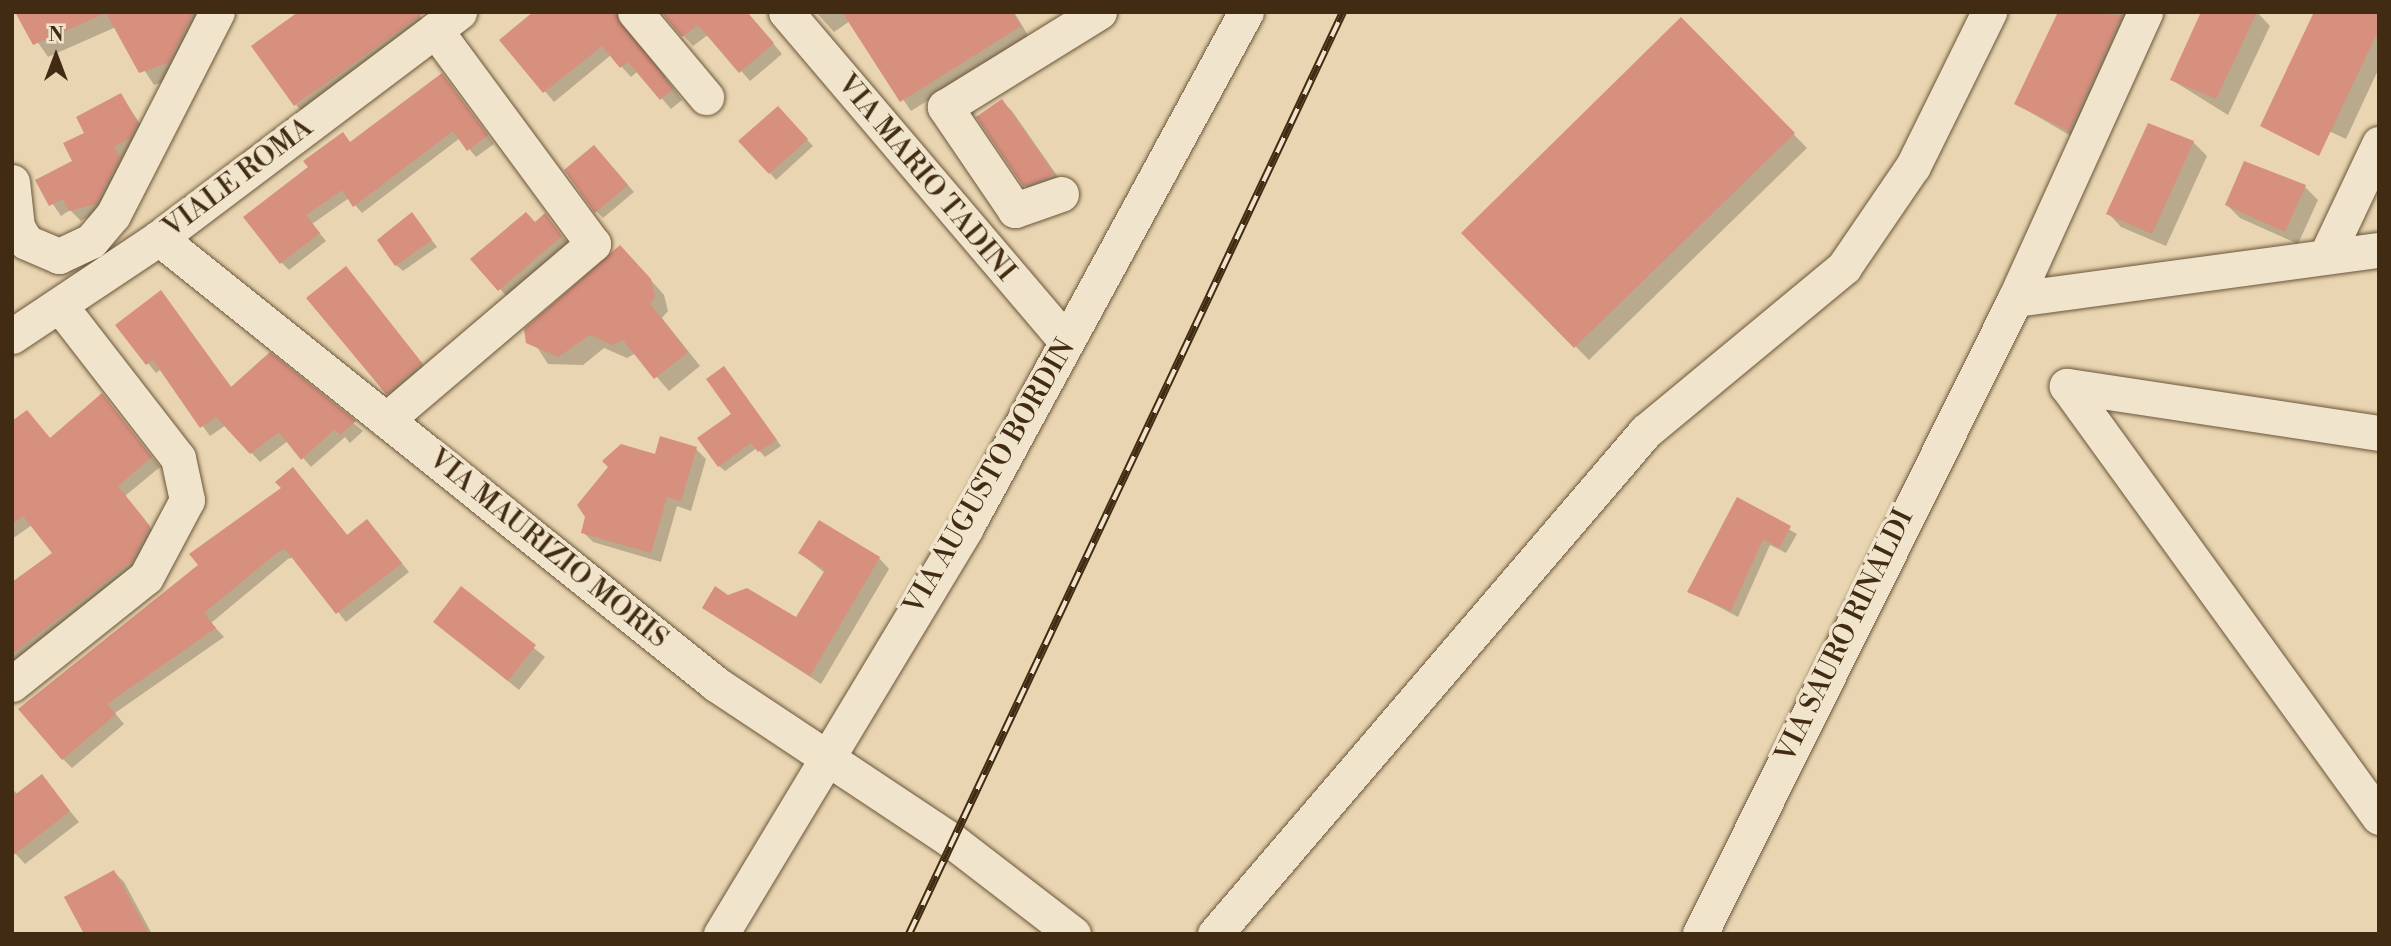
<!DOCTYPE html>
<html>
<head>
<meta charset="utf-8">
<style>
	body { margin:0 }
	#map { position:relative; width:2391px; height:946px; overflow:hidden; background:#e9d5b1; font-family:"Libre Bodoni",serif }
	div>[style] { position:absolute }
	.shadow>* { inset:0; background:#0003 }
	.building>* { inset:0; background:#d78f7e }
	.roads { filter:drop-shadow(0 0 2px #6b563a) drop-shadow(0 0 2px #6b563a) }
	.minor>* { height:35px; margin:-17.5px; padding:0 17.5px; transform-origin:17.5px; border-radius:17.5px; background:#f1e4cc }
	.rail>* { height:8px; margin-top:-4px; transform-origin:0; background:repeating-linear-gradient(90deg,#f1e4cc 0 16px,#412c13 0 32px); box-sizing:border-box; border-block:2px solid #412c13 }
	span { translate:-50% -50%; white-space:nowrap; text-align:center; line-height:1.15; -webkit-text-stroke:7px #f1e4cc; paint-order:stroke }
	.street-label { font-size:28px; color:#412c13 }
	.frame { position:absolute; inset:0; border:14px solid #412c13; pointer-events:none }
	.north { position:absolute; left:21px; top:21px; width:70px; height:70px; -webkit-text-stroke:5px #f1e4cc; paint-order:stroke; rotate:0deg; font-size:19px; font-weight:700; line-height:28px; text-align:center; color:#412c13 }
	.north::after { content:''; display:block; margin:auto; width:24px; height:32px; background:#412c13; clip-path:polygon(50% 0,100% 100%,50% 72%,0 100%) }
</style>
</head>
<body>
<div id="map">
	<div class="shadow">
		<i style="clip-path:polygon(17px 12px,203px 12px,181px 76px,154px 85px,116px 27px,48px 57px)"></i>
		<i style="clip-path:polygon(417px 12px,431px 31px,309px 118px,296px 105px)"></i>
		<i style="clip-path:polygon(618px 12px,682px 100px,671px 109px,638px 71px,631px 77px,611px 55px,554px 102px,502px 40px,614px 25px)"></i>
		<i style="clip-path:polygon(662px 12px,747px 12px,782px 54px,750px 81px,709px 34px,693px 46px)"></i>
		<i style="clip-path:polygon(816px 12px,1014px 12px,1029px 37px,911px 111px,850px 21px,834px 32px)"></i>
		<i style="clip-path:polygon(2060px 12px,2146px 12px,2083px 143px,2016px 104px)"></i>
		<i style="clip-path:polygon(2203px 12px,2257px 12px,2270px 26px,2228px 115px,2172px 80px)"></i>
		<i style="clip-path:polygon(2379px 12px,2379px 68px,2346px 139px,2290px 113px)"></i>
		<i style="clip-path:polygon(1681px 20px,1807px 148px,1589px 360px,1463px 233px)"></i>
		<i style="clip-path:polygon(449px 83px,494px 144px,476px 157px,460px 138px,362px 213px,349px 198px,312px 224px,326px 241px,289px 270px,281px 262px,311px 168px,343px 135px,351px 143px)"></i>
		<i style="clip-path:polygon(121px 95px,147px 134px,140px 148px,123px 157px,129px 169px,98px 211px,81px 221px,70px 210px,61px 216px,37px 181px,74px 162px,86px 133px)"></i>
		<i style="clip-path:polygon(1002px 101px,1012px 111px,1063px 184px,1035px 195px,1024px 185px)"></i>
		<i style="clip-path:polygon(784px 115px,813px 146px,776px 180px,770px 173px)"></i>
		<i style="clip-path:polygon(2193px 142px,2207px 156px,2166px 246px,2121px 227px,2108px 213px)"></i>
		<i style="clip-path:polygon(601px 154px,634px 192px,603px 218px,596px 211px)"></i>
		<i style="clip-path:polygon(2305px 187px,2318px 200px,2298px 244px,2240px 218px,2227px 205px)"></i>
		<i style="clip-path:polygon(412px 214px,437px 247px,403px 271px,396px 265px)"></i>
		<i style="clip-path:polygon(545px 216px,571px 247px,510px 300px,473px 259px)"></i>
		<i style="clip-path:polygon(634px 261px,664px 295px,668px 311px,662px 318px,700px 366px,669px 391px,636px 353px,627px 358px,604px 348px,583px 365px,548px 364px,526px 330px)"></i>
		<i style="clip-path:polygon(345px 268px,431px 374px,397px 403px,387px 393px)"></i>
		<i style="clip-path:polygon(161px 293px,232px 388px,270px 355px,363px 431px,350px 443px,345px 437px,311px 467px,288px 441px,260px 462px,226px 425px,210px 436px,161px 369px,156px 373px,118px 326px)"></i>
		<i style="clip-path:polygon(729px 374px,781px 446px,765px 457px,757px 448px,725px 471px,719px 466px,733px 415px)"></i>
		<i style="clip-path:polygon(102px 396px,160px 467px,125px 496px,158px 537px,141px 570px,12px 662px,12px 585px,54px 553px,32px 525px,12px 539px,12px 424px,27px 412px,51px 439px)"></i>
		<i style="clip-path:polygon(696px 449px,706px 459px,691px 511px,677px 506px,661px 562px,593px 542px,583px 532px)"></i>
		<i style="clip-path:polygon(301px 478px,348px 536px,376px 531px,409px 572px,346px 622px,294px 557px,288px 559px,211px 623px,224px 637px,115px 713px,124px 724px,72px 768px,63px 759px,200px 565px)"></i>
		<i style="clip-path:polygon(1738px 499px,1797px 534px,1786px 553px,1770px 545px,1738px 617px,1689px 591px)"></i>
		<i style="clip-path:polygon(800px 553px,879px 558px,889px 569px,821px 684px,704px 608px,797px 620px,825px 573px)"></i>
		<i style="clip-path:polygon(461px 589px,545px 657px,519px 690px,435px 622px)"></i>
		<i style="clip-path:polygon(41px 776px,79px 822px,25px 864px,12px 850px,12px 788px,18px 795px)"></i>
		<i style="clip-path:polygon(114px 872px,124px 882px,152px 934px,86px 934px)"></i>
	</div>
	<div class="building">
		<i style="clip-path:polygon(15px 12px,194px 12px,168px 63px,139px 73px,106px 13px,33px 45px)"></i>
		<i style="clip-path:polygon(298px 12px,425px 12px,294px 106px,251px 46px)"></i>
		<i style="clip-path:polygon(533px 12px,615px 12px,673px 89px,660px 100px,628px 62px,620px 68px,602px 46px,543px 93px,499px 40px)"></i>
		<i style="clip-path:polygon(661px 12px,747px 12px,774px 43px,739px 73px,698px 25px,682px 37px)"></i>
		<i style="clip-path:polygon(842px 12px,1012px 12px,1021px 26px,900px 102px)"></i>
		<i style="clip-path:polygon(2058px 12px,2122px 15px,2069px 131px,2014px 104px)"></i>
		<i style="clip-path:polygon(2201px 12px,2257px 12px,2216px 99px,2170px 80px)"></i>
		<i style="clip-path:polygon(2314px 12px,2379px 12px,2379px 29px,2319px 156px,2260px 126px)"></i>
		<i style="clip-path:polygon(1681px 17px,1795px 133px,1574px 348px,1461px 233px)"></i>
		<i style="clip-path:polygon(442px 73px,488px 135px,467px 151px,453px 131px,353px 207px,342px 190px,306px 215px,320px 233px,280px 264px,243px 217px,308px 167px,303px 161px,343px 132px,350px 142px)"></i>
		<i style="clip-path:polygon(121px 93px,138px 123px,130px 138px,114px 147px,120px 158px,96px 204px,69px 211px,63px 199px,49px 206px,35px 180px,72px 161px,63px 143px,84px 133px,76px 117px)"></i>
		<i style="clip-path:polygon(1002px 99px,1054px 173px,1047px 178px,1023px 186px,976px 117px)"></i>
		<i style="clip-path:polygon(778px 106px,808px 139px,769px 174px,738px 141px)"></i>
		<i style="clip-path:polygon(2148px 123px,2194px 141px,2152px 234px,2106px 214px)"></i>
		<i style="clip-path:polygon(594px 145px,628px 185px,595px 213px,564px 170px)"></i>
		<i style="clip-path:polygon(2244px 161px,2306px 185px,2285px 232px,2225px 205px)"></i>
		<i style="clip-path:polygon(412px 212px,432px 240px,395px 266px,377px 240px)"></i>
		<i style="clip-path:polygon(526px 212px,535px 222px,545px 213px,562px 236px,498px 291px,470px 259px)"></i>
		<i style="clip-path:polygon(620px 245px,651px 279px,655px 297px,650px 304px,688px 352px,654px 379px,623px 340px,612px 345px,590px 335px,558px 357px,526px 343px,524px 329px)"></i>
		<i style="clip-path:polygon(346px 266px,422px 363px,386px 394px,306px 298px)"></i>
		<i style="clip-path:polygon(161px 290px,231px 387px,270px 352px,356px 421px,340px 435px,335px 429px,301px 460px,279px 432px,250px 454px,216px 417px,200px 428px,153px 360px,146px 365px,115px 325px)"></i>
		<i style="clip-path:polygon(724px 366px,777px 440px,758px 452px,751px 443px,718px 467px,697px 438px,731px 414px,706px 379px)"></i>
		<i style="clip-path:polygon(102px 393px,152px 457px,118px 486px,150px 526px,132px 561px,12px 654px,12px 582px,52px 553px,23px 516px,12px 524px,12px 421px,27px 410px,50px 438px)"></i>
		<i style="clip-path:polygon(660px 436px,697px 447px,681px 501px,667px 497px,651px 553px,581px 533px,585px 517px,577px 505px,608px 467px,602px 461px,621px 444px,655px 454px)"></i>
		<i style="clip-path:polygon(293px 467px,347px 535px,367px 519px,402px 563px,336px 614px,285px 549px,279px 551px,204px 613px,216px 628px,107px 704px,116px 714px,62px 760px,18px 709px,198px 565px,189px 554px,281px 488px,275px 482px)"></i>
		<i style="clip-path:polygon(1737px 497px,1791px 526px,1779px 548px,1763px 539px,1731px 611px,1687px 592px)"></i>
		<i style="clip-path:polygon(819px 520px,880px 557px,810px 676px,702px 608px,715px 586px,728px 595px,747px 588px,796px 617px,825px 570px,798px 553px)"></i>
		<i style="clip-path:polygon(461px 586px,536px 645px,508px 681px,433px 622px)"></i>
		<i style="clip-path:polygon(42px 774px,70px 811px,12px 856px,12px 797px)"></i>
		<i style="clip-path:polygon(114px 870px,149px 934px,84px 934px,64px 897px)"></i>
	</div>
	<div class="roads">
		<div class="minor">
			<i style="left:635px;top:12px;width:111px;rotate:50.1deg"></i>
			<i style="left:786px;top:12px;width:433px;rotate:49.6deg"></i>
			<i style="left:12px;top:182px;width:45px;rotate:83.7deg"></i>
			<i style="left:17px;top:227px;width:17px;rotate:59deg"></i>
			<i style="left:26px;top:242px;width:36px;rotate:23deg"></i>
			<i style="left:59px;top:256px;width:35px;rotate:-25deg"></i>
			<i style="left:91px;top:241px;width:34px;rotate:-50deg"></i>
			<i style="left:113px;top:215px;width:228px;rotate:-62.9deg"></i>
			<i style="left:1061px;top:194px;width:49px;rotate:160.8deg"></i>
			<i style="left:1015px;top:210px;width:125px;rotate:-124.2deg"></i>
			<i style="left:945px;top:107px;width:181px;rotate:-31.7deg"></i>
			<i style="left:159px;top:238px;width:714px;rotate:38.68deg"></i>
			<i style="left:716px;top:684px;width:282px;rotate:33.6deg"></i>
			<i style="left:951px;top:840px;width:154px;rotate:37.6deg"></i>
			<i style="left:2327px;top:254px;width:122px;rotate:-64.7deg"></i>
			<i style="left:2015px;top:299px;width:367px;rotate:-7.7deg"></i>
			<i style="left:12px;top:336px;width:177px;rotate:-33.7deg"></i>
			<i style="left:159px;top:238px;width:376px;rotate:-37deg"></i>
			<i style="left:386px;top:420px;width:272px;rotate:-40.4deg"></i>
			<i style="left:593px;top:244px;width:266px;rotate:-126.4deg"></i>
			<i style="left:2379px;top:433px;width:316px;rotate:-171.4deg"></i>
			<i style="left:2067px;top:386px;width:532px;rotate:54.1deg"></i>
			<i style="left:12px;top:684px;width:171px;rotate:-38.6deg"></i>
			<i style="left:146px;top:577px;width:87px;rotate:-62deg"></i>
			<i style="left:187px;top:500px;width:43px;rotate:-102.1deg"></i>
			<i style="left:178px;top:458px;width:192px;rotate:-127.8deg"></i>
			<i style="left:721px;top:934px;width:473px;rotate:-58.9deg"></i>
			<i style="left:965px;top:529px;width:588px;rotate:-61.48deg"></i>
			<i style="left:1215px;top:934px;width:662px;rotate:-49.41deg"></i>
			<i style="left:1646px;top:431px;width:257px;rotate:-39.6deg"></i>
			<i style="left:1844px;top:267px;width:122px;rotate:-55.7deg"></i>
			<i style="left:1913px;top:166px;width:172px;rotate:-63.7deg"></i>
			<i style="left:1700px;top:934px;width:709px;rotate:-63.62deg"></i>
			<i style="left:2015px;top:299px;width:315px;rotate:-65.6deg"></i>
		</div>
	</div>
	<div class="rail">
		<i style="left:909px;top:934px;width:1019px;rotate:-64.79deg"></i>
	</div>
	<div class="street-label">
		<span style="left:238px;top:178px;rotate:-37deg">VIALE ROMA</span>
		<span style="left:926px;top:178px;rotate:50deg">VIA MARIO TADINI</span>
		<span style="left:990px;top:477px;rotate:-60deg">VIA AUGUSTO BORDIN</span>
		<span style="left:548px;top:549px;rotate:39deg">VIA MAURIZIO MORIS</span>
		<span style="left:1845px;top:636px;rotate:-64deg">VIA SAURO RINALDI</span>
	</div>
	<div class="frame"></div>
	<div class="north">N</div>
</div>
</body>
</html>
